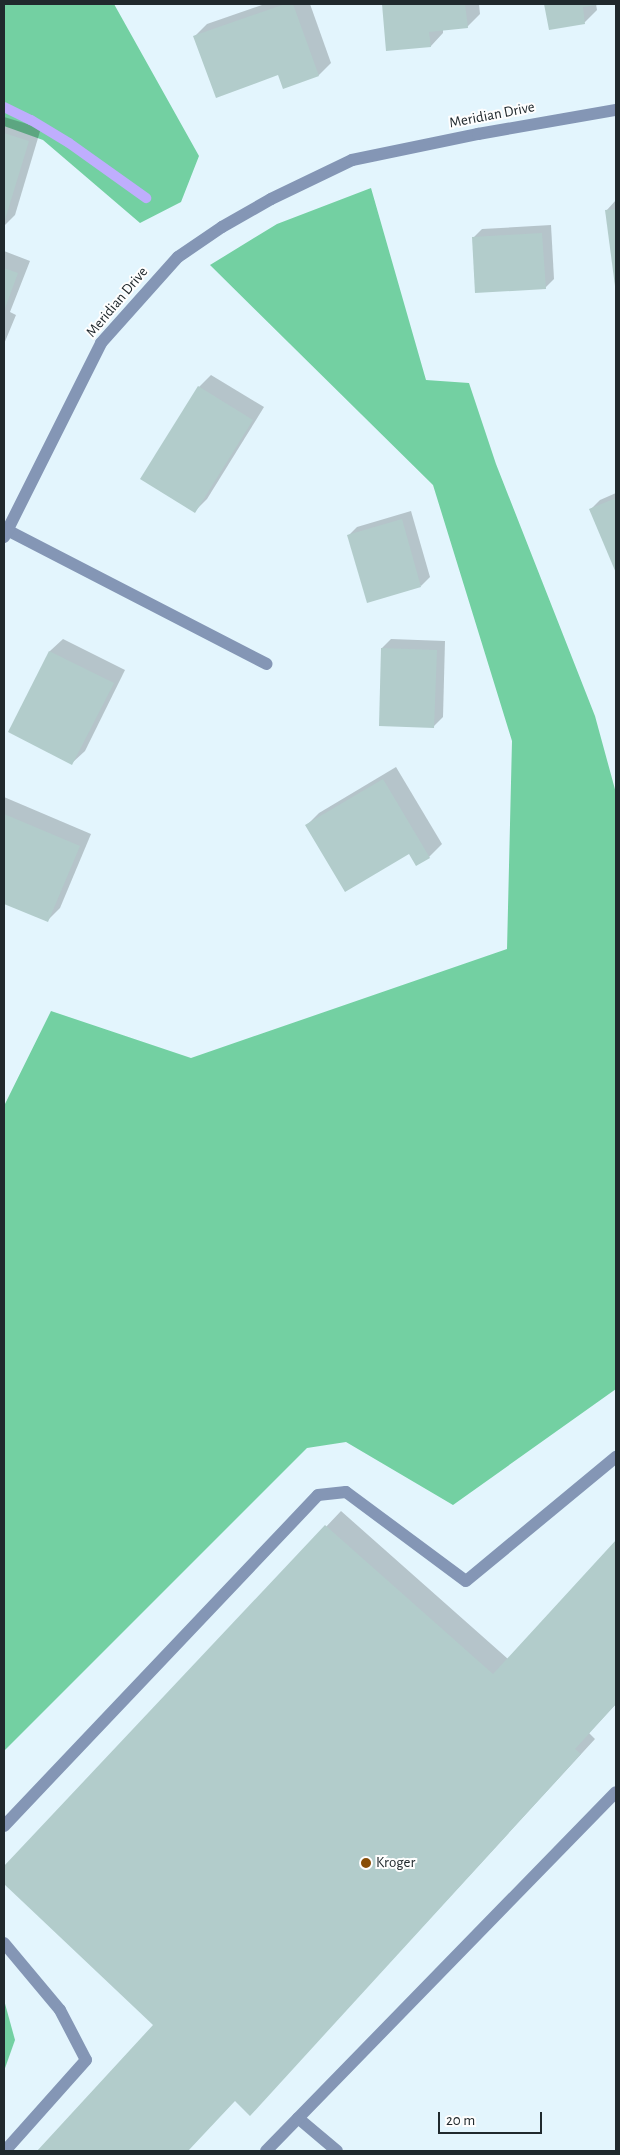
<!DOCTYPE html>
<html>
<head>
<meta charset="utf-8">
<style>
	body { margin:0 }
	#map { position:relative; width:620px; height:2155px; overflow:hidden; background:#e3f5fd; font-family:"Alegreya Sans",sans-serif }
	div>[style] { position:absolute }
	.forest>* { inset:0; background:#73d0a2 }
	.shadow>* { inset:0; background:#0003 }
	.stream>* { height:10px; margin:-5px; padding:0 5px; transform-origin:5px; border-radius:5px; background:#bfaefd }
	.building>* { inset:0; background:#b2cccb }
	.service>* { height:12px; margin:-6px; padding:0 6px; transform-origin:6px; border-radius:6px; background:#8496b5 }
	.minor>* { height:12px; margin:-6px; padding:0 6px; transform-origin:6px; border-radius:6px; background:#8496b5 }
	.dots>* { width:14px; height:14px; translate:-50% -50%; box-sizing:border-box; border:2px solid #fefefe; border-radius:50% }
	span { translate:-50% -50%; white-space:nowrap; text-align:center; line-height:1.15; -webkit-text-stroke:4px #fefefe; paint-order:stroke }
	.street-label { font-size:15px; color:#20292d }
	.poi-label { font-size:15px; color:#20292d }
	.left { translate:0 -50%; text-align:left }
	.frame { position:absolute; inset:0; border:5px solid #20292d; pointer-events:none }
	.scale { position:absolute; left:438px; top:2112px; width:104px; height:22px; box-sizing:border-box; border:2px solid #20292d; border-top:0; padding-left:6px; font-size:15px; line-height:18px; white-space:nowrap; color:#20292d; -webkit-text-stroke:4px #fefefe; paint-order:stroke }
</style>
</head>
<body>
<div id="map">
	<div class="forest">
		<i style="clip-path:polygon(4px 4px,114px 4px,199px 156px,181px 202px,140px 223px,43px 140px,4px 126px)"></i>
		<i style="clip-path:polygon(371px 188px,426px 380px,469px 383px,496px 464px,595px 716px,616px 793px,616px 1389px,453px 1505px,346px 1442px,307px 1448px,4px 1751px,4px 1106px,51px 1011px,191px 1058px,507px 949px,512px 741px,433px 485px,210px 265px,277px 224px)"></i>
		<i style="clip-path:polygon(4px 2000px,15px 2040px,4px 2071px)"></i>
	</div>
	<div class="shadow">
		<i style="clip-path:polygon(265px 4px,310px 4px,331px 63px,319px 75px,279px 74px,195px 36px,207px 24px)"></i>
		<i style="clip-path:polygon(383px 4px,479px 4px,480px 14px,467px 27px,443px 29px,443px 33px,431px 46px,387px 50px)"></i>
		<i style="clip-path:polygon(545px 4px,596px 4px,597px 10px,585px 22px,550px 29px)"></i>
		<i style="clip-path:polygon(4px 117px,41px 128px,15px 215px,4px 226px)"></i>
		<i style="clip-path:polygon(616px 200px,616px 285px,606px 211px)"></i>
		<i style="clip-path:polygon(551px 225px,554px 279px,545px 288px,473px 238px,482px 229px)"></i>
		<i style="clip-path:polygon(4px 251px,30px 261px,10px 312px,16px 315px,4px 344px)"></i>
		<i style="clip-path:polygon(211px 375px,264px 407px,207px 499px,195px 511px,199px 387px)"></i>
		<i style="clip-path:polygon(616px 493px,616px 570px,591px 509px,600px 500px)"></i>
		<i style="clip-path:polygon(411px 511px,430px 577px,421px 586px,348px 536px,357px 527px)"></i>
		<i style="clip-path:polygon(63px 639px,125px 670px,85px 751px,72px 763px,10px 732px,50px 651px)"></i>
		<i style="clip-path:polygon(391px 639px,445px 641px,443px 717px,434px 726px,382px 648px)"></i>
		<i style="clip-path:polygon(396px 767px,442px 844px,429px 857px,307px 825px,319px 813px)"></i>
		<i style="clip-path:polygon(4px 797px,91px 834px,60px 908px,47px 921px,4px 902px)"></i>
		<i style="clip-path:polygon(341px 1511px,508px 1659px,616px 1542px,616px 1704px,589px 1733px,595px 1739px,250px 2114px,235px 2100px,187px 2151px,38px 2151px,155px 2025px,4px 1882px,4px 1868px)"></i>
	</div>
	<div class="stream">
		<i style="left:4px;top:107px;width:30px;rotate:26deg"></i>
		<i style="left:31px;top:120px;width:44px;rotate:31.2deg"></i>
		<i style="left:69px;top:143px;width:95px;rotate:35.5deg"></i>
	</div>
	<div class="building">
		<i style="clip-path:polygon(285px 4px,293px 4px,319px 76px,283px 89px,278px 75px,216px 98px,193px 36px)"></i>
		<i style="clip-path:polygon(382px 4px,465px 4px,468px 28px,429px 32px,431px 47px,386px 51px)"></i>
		<i style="clip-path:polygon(544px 4px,598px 4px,598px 5px,583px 7px,585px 24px,549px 30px)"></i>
		<i style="clip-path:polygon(4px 133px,29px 141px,4px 223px)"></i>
		<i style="clip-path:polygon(616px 209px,616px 286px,615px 286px,605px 210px)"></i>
		<i style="clip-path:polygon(542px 233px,546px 289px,475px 293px,472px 237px)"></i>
		<i style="clip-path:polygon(4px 268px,18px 273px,4px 311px)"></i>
		<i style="clip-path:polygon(198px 386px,253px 420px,195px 513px,140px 479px)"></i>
		<i style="clip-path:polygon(616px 498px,616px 573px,589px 509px)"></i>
		<i style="clip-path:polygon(402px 519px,421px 587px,367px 603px,347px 535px)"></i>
		<i style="clip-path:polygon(381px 648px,437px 650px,434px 728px,379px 726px)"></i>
		<i style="clip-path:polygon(49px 651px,114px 683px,72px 765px,8px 732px)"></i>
		<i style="clip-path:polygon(383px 779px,430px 858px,416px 866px,409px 854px,345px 892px,305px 825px)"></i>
		<i style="clip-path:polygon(4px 814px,80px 846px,48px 922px,4px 904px)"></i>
		<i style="clip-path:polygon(325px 1525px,493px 1674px,616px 1540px,616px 1704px,575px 1749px,581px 1754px,250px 2116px,235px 2101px,188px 2151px,37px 2151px,153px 2025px,4px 1884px,4px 1866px)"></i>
	</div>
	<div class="service">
		<i style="left:4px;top:1826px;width:456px;rotate:-46.5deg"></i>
		<i style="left:318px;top:1495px;width:28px;rotate:-6deg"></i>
		<i style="left:346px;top:1492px;width:149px;rotate:36.6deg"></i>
		<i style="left:466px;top:1581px;width:195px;rotate:-39.6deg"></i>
		<i style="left:4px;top:1943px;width:87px;rotate:50.1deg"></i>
		<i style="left:60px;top:2010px;width:56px;rotate:62.5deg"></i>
		<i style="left:86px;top:2060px;width:122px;rotate:131.7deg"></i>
		<i style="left:298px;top:2118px;width:51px;rotate:40.2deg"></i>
		<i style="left:266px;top:2151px;width:501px;rotate:-45.73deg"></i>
	</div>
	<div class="minor">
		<i style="left:7px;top:530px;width:292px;rotate:27.3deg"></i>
		<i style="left:4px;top:537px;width:217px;rotate:-63.4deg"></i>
		<i style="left:101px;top:343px;width:115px;rotate:-48.2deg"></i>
		<i style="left:178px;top:257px;width:53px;rotate:-34.3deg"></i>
		<i style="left:222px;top:227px;width:56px;rotate:-29.7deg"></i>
		<i style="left:271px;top:199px;width:90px;rotate:-25.7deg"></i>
		<i style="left:352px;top:160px;width:129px;rotate:-11.7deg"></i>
		<i style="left:478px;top:134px;width:140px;rotate:-9.9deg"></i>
	</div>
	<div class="dots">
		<i style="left:366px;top:1863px;background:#884d06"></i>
	</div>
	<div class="street-label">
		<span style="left:492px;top:115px;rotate:-11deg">Meridian Drive</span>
		<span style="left:117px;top:302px;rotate:-50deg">Meridian Drive</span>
	</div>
	<div class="poi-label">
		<span class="left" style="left:376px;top:1863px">Kroger</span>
	</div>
	<div class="frame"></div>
	<div class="scale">20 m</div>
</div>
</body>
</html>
